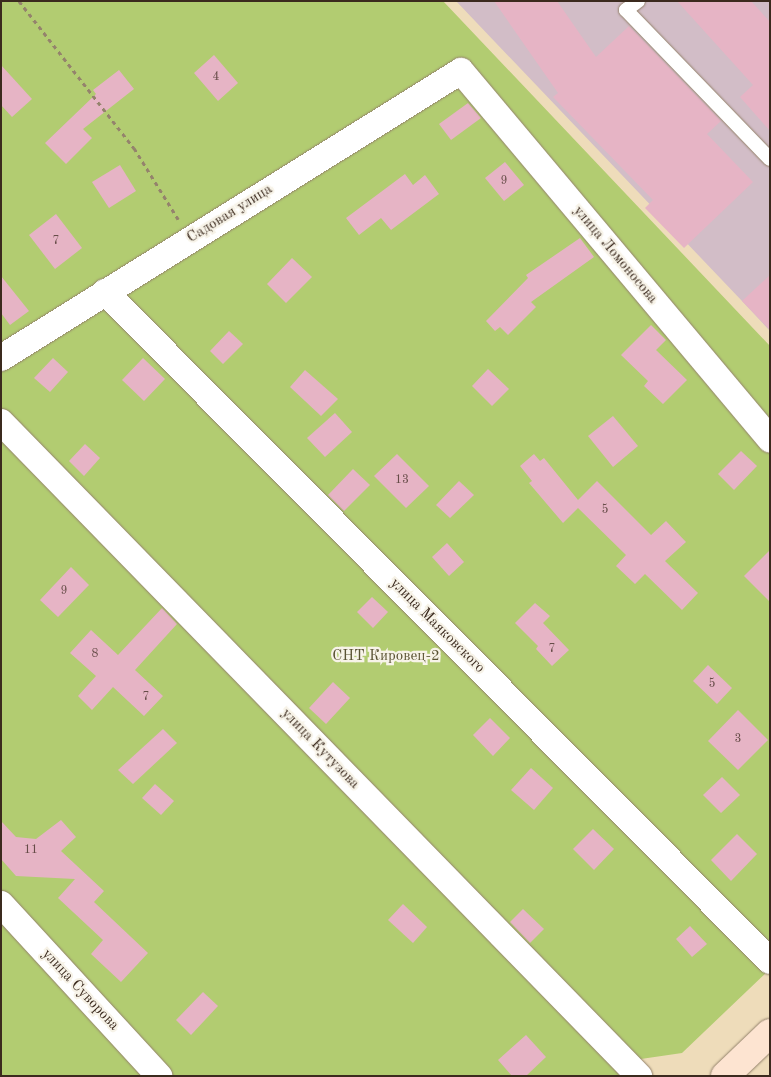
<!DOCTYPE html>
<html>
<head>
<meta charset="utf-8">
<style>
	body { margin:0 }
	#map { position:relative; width:771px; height:1077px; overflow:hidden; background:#eedcba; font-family:"Old Standard TT",serif }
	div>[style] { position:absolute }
	.industrial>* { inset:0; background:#d2bdc7 }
	.green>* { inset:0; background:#b2cc71 }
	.building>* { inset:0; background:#e6b4c5 }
	.path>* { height:3px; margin-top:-1.5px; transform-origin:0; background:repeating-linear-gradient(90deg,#94836c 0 4px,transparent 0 8px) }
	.roads { filter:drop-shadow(0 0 1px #94836c) drop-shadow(0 0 1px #94836c) }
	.lane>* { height:14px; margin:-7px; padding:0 7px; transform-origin:7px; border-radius:7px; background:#fff }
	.street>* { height:26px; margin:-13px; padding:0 13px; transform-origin:13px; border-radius:13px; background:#fff }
	.secondary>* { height:28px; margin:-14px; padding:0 14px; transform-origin:14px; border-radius:14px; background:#fde4d1 }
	span { translate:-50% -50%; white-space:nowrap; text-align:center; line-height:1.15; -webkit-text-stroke:4.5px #f7f3e8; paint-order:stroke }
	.number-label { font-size:12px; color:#664c48 }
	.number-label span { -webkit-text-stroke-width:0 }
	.street-label { font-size:15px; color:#3b2a1e }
	.park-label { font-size:15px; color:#595233 }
	.frame { position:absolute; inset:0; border:2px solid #3b2a1e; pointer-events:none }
</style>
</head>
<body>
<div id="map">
	<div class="industrial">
		<i style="clip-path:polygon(456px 1px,770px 1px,770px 331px,742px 301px)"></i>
	</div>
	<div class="green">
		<i style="clip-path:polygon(1px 1px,443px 1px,770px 346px,770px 969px,682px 1053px,634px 1060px,617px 1076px,1px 1076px)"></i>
	</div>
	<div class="building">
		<i style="clip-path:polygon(494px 1px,557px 1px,596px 57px,629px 26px,721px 121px,707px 134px,753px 182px,684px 248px,645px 208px,653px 200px,553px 97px,558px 93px)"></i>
		<i style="clip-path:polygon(677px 1px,751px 1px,770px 22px,770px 131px,740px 97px,753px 85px)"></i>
		<i style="clip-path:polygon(214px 55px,238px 83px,218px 101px,194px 73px)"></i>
		<i style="clip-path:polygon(1px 65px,32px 99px,12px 117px,1px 105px)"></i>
		<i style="clip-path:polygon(119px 70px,134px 89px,83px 129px,92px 138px,66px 164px,45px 143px,96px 94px,93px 90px)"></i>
		<i style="clip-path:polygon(468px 103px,481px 118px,451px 140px,439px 124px)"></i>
		<i style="clip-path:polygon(505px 162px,524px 185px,504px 201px,485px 178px)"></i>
		<i style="clip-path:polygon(120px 165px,136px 191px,109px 208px,92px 182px)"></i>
		<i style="clip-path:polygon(405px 174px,413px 185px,425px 175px,439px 194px,391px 230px,381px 218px,359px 235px,346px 218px)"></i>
		<i style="clip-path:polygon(56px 214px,82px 248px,55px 269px,29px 235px)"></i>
		<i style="clip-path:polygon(580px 238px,594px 257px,531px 302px,536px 307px,508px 335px,500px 327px,495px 331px,486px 321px,528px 278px,526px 275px)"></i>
		<i style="clip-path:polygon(292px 258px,312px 277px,286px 303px,267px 284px)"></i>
		<i style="clip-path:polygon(770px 275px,770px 330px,742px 301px)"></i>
		<i style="clip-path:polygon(1px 276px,29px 311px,10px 325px,1px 313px)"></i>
		<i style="clip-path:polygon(651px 325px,666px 340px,656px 350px,687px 380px,663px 404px,644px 386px,648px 381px,621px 355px)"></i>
		<i style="clip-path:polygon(229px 331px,243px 344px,223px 364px,210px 351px)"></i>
		<i style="clip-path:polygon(53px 358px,68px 372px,50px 392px,34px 378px)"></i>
		<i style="clip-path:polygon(143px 358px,165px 379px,144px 401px,122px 380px)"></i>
		<i style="clip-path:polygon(488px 369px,509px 389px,492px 406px,472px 386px)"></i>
		<i style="clip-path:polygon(305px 370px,338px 399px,321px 416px,290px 387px)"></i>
		<i style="clip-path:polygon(335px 413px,352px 432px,325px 457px,307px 438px)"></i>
		<i style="clip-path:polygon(613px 416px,638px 446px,613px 467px,588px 436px)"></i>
		<i style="clip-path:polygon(85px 444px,100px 458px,84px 476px,69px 461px)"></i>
		<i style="clip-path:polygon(741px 451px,757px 466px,734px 490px,718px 474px)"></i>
		<i style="clip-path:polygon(397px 454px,429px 486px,406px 508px,374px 476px)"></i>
		<i style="clip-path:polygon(534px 454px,540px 461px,544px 458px,578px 500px,597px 481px,651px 535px,666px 521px,686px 542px,665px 561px,698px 593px,682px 610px,645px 574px,635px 584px,616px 566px,626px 555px,578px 508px,563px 523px,529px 483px,532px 481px,520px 466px)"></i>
		<i style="clip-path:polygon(353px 469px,370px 485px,344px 511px,328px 495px)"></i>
		<i style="clip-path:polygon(459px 481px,474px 495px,450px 518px,436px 505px)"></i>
		<i style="clip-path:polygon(447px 543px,464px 562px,449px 576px,432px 557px)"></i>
		<i style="clip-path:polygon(770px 550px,770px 602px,744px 576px)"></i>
		<i style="clip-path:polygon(71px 567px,89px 585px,58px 617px,40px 600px)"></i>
		<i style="clip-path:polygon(372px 597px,388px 612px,373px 628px,357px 612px)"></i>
		<i style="clip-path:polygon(535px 603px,550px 616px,543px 623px,569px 650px,552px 666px,536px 649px,538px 646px,515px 623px)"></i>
		<i style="clip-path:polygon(162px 608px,177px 624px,135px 670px,163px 696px,144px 716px,113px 687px,92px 710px,78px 696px,96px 676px,70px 653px,91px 630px,118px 655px)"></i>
		<i style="clip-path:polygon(708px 665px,732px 688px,717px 704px,693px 681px)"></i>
		<i style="clip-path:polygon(333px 682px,350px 698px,326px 724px,309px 708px)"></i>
		<i style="clip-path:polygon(738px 710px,768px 740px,738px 770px,708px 741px)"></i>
		<i style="clip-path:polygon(490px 718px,510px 738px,493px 756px,473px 735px)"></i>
		<i style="clip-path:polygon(163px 729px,177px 743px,133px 784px,118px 770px)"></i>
		<i style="clip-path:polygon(531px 768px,553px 788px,534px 810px,511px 790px)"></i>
		<i style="clip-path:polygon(722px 777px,740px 795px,721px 813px,703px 795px)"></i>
		<i style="clip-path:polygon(155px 784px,174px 801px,161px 815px,142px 798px)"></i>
		<i style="clip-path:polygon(61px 820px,76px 837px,61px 851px,104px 891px,94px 902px,148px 953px,121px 982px,91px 954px,103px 940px,58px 898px,75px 879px,16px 876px,1px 859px,1px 821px,16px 837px,36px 839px)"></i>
		<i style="clip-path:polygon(593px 829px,614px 849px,594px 870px,573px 849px)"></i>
		<i style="clip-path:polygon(737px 834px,757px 854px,731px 881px,711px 860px)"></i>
		<i style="clip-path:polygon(403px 904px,427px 927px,413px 943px,388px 920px)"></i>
		<i style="clip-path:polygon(523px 909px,544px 929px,530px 943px,510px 922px)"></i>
		<i style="clip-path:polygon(690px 926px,707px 944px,692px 957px,676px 939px)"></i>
		<i style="clip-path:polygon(203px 992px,218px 1006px,191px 1035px,176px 1020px)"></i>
		<i style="clip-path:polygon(526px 1035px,546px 1057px,526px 1076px,512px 1076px,498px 1060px)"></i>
	</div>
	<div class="path">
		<i style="left:19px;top:1px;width:187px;rotate:52deg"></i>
		<i style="left:134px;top:148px;width:84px;rotate:58.2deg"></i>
	</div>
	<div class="roads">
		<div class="lane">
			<i style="left:638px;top:1px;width:15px;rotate:143deg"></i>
			<i style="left:626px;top:10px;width:207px;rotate:46deg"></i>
		</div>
		<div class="street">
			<i style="left:105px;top:292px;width:943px;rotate:45.17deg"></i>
			<i style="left:1px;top:358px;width:542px;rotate:-31.96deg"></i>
			<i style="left:461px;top:71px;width:481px;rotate:50deg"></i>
			<i style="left:1px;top:422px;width:914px;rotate:45.71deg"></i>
			<i style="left:1px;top:904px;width:234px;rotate:47.4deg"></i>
		</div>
		<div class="secondary">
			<i style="left:725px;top:1076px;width:62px;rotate:-43.7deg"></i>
		</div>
	</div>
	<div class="number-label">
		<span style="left:216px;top:78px">4</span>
		<span style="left:504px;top:182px">9</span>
		<span style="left:56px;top:242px">7</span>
		<span style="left:402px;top:481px">13</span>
		<span style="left:605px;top:511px">5</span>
		<span style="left:64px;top:592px">9</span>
		<span style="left:552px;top:650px">7</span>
		<span style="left:95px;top:655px">8</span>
		<span style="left:712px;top:685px">5</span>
		<span style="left:146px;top:698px">7</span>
		<span style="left:738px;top:740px">3</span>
		<span style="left:31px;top:851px">11</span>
	</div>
	<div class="street-label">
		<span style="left:230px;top:214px;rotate:-32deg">Садовая улица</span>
		<span style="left:615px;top:255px;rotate:50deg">улица Ломоносова</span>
		<span style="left:437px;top:626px;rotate:45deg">улица Маяковского</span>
		<span style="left:320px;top:749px;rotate:46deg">улица Кутузова</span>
		<span style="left:80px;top:990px;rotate:47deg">улица Суворова</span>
	</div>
	<div class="park-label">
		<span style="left:386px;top:657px">СНТ Кировец-2</span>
	</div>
	<div class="frame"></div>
</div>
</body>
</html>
